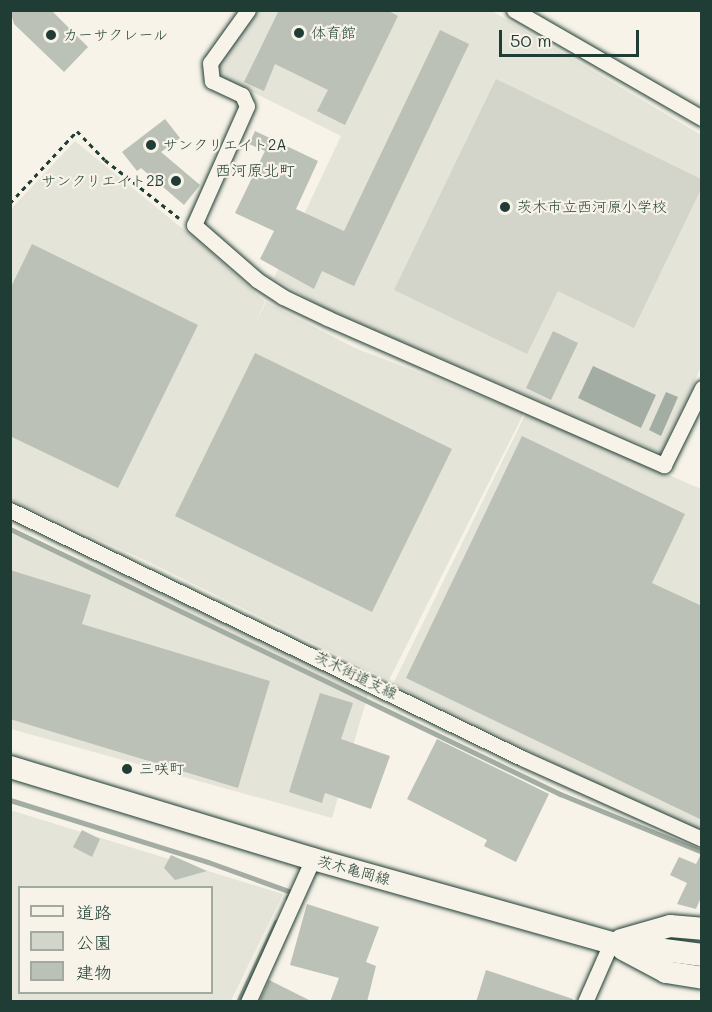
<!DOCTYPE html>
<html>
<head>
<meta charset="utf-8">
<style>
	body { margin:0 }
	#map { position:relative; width:712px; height:1012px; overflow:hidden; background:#f7f3e8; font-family:Mali,"Klee One",sans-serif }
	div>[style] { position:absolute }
	.built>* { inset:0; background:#e5e4d9 }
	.green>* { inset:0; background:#d3d5ca }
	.water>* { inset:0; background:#a4ada3 }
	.stream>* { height:5px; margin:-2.5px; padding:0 2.5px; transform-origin:2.5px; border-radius:2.5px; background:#a4ada3 }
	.building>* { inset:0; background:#bbc1b6 }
	.path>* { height:3px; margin-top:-1.5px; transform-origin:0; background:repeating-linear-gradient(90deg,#1f3d34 0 4.5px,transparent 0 9px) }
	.roads { filter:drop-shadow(0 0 2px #1f3d34) drop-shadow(0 0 2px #1f3d34) }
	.street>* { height:15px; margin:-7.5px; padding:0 7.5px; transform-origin:7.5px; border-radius:7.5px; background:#f7f3e8 }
	.primary>* { height:22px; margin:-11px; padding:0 11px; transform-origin:11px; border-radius:11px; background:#f7f3e8 }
	.dots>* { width:16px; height:16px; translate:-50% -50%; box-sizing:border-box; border:3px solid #f7f3e8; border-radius:50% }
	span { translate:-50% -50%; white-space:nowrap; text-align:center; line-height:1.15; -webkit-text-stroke:4.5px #f7f3e8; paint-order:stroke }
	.poi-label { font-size:15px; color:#1f3d34 }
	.left { translate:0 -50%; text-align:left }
	.right { translate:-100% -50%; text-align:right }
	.street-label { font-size:15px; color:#1f3d34 }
	.neighbourhood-label { font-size:16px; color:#1f3d34 }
	.frame { position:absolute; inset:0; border:12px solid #1f3d34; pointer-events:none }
	.legend { position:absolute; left:18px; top:886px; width:195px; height:108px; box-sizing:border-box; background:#f7f3e8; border:2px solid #a1aaa0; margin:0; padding:8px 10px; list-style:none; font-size:18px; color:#1f3d34 }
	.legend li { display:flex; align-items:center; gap:12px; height:30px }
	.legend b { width:30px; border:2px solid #a1aaa0 }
	.scale { position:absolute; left:499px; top:30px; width:140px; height:27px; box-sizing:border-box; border:3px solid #1f3d34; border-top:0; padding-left:8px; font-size:18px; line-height:21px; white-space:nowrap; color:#1f3d34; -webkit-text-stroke:4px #f7f3e8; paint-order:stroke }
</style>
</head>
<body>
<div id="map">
	<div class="built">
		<i style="clip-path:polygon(258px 11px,492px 11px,701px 135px,701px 367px,661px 453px,324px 308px,274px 278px,341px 136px,224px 78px,218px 67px)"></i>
		<i style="clip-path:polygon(75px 141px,205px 247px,265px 302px,252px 330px,266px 302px,355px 348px,524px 413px,389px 680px,145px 560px,11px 500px,10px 210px)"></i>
		<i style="clip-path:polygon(526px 413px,701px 489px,701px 835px,393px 684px)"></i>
		<i style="clip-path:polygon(10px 533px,120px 574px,369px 691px,332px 818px,11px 729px)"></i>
		<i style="clip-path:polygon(evenodd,10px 810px,283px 894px,231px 1001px,11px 1001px,10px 810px,20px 888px,212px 888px,212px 992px,20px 992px,20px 888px)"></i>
	</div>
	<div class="green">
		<i style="clip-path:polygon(496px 79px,701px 179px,701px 189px,634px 328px,558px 291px,527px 354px,394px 290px)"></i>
	</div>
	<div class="water">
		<i style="clip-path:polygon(593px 366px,656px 395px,641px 428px,578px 398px)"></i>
		<i style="clip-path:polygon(666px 392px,678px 397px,661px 436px,649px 430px)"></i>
	</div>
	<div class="stream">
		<i style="left:10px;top:529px;width:611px;rotate:25.73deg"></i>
		<i style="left:560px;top:794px;width:153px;rotate:22.2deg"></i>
		<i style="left:10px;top:800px;width:207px;rotate:17.4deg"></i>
		<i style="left:208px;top:862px;width:88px;rotate:19.9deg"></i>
		<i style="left:291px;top:892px;width:7px;rotate:117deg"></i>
		<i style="left:238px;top:1002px;width:89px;rotate:-64.6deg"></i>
	</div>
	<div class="building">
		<i style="clip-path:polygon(10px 10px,51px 10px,88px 47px,64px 72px,14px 24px)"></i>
		<i style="clip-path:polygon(279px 10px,387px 10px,398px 16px,345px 125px,317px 111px,328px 90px,275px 64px,264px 91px,244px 82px)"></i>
		<i style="clip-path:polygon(440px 30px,469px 44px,354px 286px,322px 271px,314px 289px,260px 259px,274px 231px,235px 213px,265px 151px,249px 144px,255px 131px,318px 161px,296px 209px,344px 231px)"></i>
		<i style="clip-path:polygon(165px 119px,180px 138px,161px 152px,200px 185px,184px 205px,141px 168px,137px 171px,122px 152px)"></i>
		<i style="clip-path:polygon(32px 244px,198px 325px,118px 488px,10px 436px,10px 289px)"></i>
		<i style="clip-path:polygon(553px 331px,578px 343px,551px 400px,526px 388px)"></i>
		<i style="clip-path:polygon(255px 353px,452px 449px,372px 612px,175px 516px)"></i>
		<i style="clip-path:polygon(522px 436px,685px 514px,652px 583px,702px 606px,702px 820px,406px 678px)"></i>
		<i style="clip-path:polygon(10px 570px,91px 595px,82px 624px,270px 681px,238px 788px,10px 719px)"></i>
		<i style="clip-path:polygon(320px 693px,353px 703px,341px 739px,390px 756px,371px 809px,325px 793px,322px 803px,289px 792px)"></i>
		<i style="clip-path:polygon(437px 739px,549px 794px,516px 862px,484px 846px,487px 840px,407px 799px)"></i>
		<i style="clip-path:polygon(82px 830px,100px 839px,92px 857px,73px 847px)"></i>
		<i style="clip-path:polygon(702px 852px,702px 895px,696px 909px,677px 904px,687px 883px,670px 875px,679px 857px,696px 864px)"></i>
		<i style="clip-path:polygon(171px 855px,207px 871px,175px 880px,164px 868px)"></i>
		<i style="clip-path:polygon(307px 904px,379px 927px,366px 962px,376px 966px,367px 1002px,330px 1002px,339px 978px,290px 965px)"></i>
		<i style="clip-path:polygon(486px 970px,573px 999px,572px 1002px,476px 1002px)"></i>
		<i style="clip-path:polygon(269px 980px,313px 1002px,259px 1002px)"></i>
	</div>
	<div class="path">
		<i style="left:10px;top:203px;width:98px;rotate:-47.1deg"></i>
		<i style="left:77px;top:131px;width:40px;rotate:46deg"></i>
		<i style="left:105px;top:160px;width:94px;rotate:38.1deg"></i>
	</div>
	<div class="roads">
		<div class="street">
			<i style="left:248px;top:10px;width:65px;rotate:125.6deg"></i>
			<i style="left:210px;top:63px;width:18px;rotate:84deg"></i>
			<i style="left:212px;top:81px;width:33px;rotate:25deg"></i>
			<i style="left:242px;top:95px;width:12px;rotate:66deg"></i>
			<i style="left:247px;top:106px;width:130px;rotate:114deg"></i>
			<i style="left:194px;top:225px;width:84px;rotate:41.1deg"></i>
			<i style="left:257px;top:280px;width:31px;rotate:33deg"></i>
			<i style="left:283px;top:297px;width:49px;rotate:25.5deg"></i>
			<i style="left:327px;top:318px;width:368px;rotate:23.6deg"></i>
			<i style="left:664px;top:465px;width:86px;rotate:-63.7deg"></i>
			<i style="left:514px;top:10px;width:217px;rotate:29.9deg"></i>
			<i style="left:10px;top:510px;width:571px;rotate:25.85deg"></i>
			<i style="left:524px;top:759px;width:195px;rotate:24.2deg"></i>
			<i style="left:248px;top:1002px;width:157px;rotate:-65.6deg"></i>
			<i style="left:585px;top:1002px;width:64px;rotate:-66.2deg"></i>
		</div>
		<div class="primary">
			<i style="left:10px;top:767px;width:317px;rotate:16.9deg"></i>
			<i style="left:313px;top:859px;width:310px;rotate:15.7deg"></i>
			<i style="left:611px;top:943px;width:92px;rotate:7.5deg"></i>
			<i style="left:621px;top:940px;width:51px;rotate:-15.9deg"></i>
			<i style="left:670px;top:926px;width:32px;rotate:5deg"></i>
			<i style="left:623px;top:949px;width:49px;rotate:28.1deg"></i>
			<i style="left:666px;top:972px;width:36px;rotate:9deg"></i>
		</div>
	</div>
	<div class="dots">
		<i style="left:299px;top:33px;background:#1f3d34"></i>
		<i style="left:51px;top:35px;background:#1f3d34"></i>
		<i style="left:151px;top:145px;background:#1f3d34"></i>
		<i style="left:176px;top:181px;background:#1f3d34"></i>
		<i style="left:505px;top:207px;background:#1f3d34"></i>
		<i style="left:127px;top:769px;background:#1f3d34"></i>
	</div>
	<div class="poi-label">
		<span class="left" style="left:311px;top:33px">体育館</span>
		<span class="left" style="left:63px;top:35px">カーサクレール</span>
		<span class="left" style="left:163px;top:145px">サンクリエイト2A</span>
		<span class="right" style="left:164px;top:181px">サンクリエイト2B</span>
		<span class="left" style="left:517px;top:207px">茨木市立西河原小学校</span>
		<span class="left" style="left:139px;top:769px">三咲町</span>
	</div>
	<div class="street-label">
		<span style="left:356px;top:675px;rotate:26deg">茨木街道支線</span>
		<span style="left:354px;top:870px;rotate:15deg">茨木亀岡線</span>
	</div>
	<div class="neighbourhood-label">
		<span style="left:255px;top:170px">西河原北町</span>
	</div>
	<div class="frame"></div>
	<ul class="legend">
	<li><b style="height:8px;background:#f7f3e8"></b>道路</li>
	<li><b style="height:16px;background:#d3d5ca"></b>公園</li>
	<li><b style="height:16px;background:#bbc1b6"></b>建物</li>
	</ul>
	<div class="scale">50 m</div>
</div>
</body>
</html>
